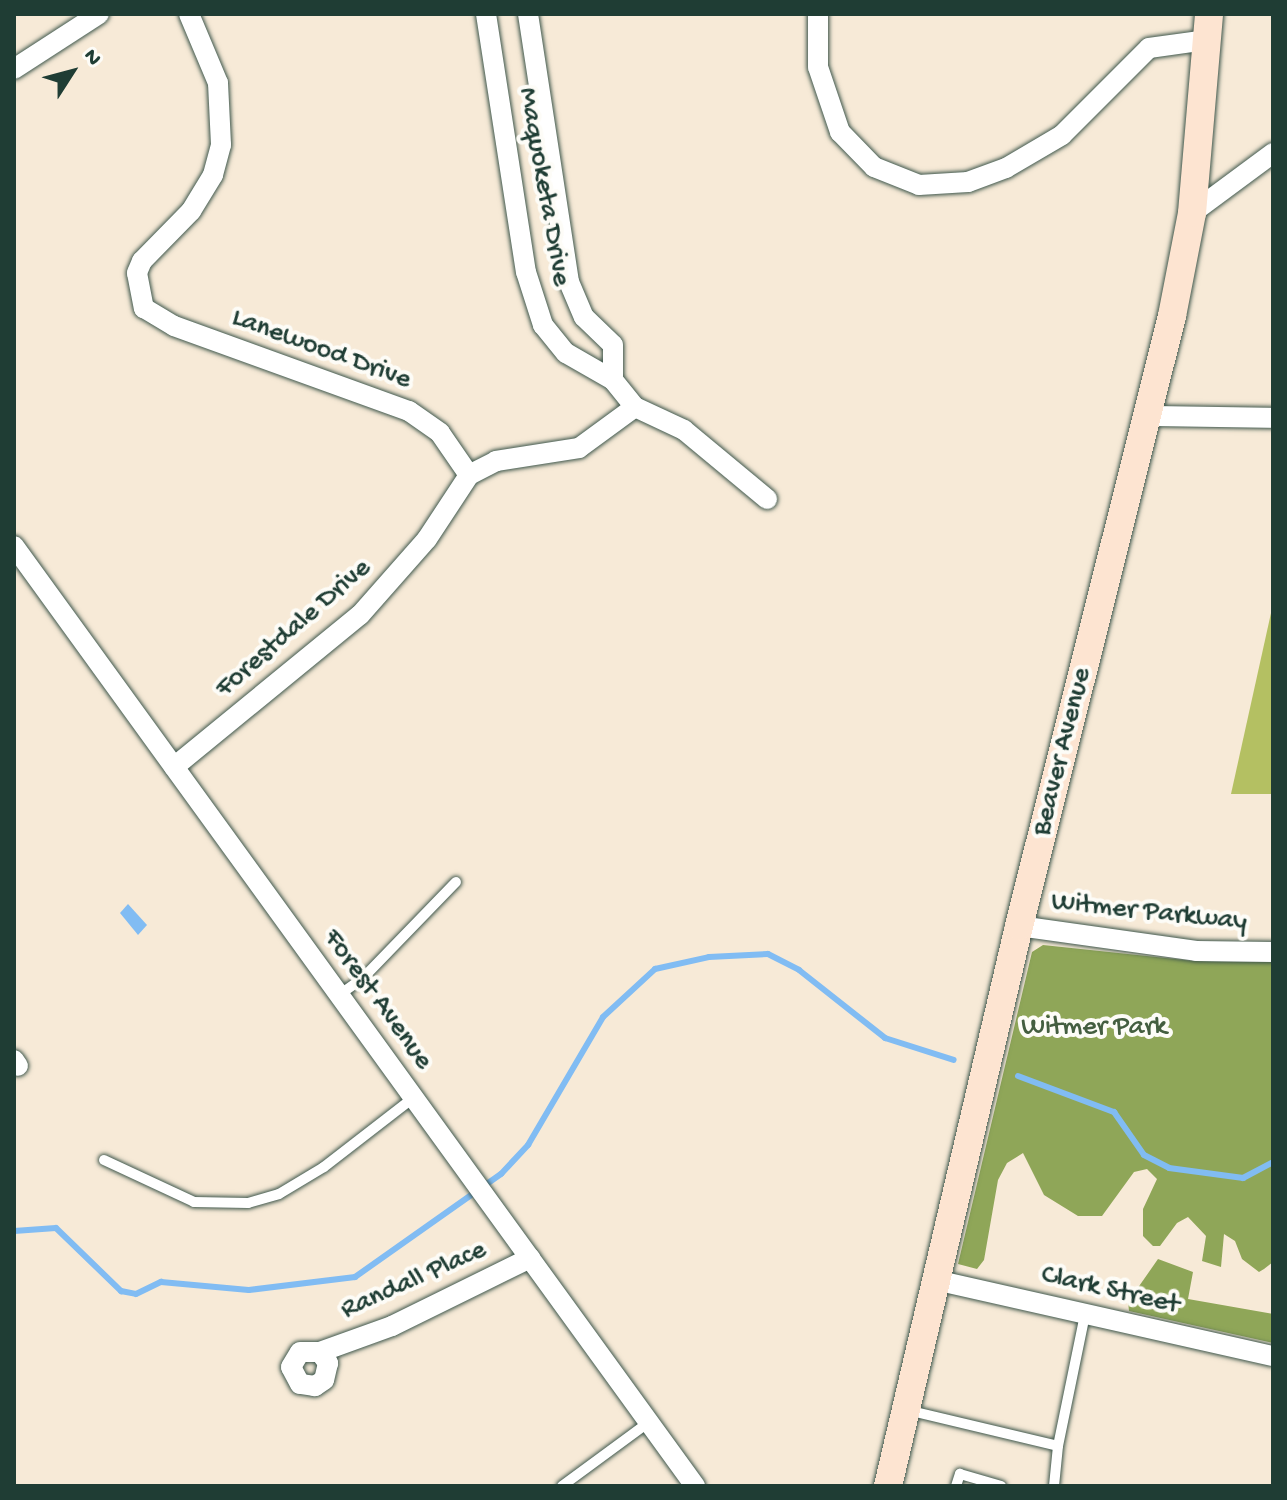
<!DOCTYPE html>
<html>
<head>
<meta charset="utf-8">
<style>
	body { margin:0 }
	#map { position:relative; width:1287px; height:1500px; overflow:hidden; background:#f7ead7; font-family:"Gochi Hand",sans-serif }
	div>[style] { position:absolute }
	.green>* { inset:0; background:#b4c062 }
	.forest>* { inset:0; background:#8fa658 }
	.water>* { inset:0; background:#81bcf3 }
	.stream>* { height:6px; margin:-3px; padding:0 3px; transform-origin:3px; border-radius:3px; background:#81bcf3 }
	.roads { filter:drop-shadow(0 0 2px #3f574c) drop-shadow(0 0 2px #3f574c) }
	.service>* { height:10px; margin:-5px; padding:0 5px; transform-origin:5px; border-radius:5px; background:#fff }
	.minor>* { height:20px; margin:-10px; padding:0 10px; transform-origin:10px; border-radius:10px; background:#fff }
	.secondary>* { height:28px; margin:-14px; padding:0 14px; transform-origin:14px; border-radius:14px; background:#fde4d1 }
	span { translate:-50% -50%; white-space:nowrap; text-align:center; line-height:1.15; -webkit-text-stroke:8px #fdfcf7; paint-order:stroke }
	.street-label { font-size:28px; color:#1f3d34 }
	.park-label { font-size:28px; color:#445e40 }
	.frame { position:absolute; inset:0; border:16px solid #1f3d34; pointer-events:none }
	.north { position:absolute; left:32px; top:32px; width:80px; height:80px; -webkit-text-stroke:6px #fdfcf7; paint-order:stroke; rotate:54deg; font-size:22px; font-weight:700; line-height:32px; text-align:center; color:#1f3d34 }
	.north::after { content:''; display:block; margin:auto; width:28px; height:36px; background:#1f3d34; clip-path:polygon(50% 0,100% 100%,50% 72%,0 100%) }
</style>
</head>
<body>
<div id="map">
	<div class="green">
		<i style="clip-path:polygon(1273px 604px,1273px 794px,1231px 794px)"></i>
	</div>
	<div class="forest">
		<i style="clip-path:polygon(1043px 945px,1194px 961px,1273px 962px,1273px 1262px,1264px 1269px,1259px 1272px,1242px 1259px,1235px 1241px,1224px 1234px,1221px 1267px,1202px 1261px,1206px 1236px,1188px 1217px,1177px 1223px,1160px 1246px,1153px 1246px,1143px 1236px,1143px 1209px,1157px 1179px,1147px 1169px,1134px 1172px,1102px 1216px,1078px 1216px,1044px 1195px,1023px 1153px,1007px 1163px,998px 1180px,984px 1260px,977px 1269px,958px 1264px,1032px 952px)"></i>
		<i style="clip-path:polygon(1158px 1259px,1193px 1272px,1188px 1299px,1273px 1314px,1273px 1343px,1129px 1311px,1128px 1302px)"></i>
	</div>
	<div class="water">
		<i style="clip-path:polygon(128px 904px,147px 925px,138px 935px,120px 913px)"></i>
	</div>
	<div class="stream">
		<i style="left:1018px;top:1076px;width:103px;rotate:20.6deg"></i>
		<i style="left:1114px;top:1112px;width:52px;rotate:55.1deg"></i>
		<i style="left:1144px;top:1155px;width:28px;rotate:27deg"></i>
		<i style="left:1169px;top:1168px;width:75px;rotate:7.7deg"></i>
		<i style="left:1243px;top:1178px;width:34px;rotate:-28deg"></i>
		<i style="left:14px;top:1231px;width:42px;rotate:-4.1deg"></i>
		<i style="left:56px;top:1228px;width:91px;rotate:44.1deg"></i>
		<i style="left:121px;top:1291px;width:15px;rotate:11deg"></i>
		<i style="left:136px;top:1294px;width:28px;rotate:-26deg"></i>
		<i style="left:161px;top:1282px;width:88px;rotate:5.2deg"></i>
		<i style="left:249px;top:1290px;width:107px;rotate:-7deg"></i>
		<i style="left:355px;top:1277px;width:179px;rotate:-35.2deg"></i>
		<i style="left:501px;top:1174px;width:40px;rotate:-47deg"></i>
		<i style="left:528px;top:1145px;width:148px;rotate:-59.6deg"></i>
		<i style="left:603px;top:1017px;width:71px;rotate:-42.7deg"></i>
		<i style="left:655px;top:969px;width:55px;rotate:-12.5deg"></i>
		<i style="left:709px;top:957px;width:59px;rotate:-2.9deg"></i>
		<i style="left:768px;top:954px;width:35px;rotate:27deg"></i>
		<i style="left:799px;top:970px;width:110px;rotate:38.3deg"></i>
		<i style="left:885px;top:1038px;width:72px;rotate:17.7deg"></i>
	</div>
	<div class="roads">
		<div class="service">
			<i style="left:339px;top:995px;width:28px;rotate:-35deg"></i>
			<i style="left:362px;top:979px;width:135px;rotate:-45.9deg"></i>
			<i style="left:104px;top:1160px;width:99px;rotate:25deg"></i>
			<i style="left:194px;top:1202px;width:54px;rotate:1.1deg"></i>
			<i style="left:248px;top:1203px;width:32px;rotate:-16deg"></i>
			<i style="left:279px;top:1194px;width:52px;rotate:-31deg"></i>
			<i style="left:324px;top:1167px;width:113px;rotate:-37.8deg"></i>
			<i style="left:907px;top:1410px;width:155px;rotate:13.4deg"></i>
			<i style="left:1058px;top:1446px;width:135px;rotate:-78.4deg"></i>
			<i style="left:562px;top:1486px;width:108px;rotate:-36.3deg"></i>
			<i style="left:956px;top:1486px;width:13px;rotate:-72deg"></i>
			<i style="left:960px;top:1474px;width:43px;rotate:16.3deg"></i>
			<i style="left:1054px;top:1486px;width:40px;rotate:-84.3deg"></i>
		</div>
		<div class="minor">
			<i style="left:189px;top:14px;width:75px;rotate:67.2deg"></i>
			<i style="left:218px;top:83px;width:62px;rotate:87.2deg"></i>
			<i style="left:221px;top:145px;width:31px;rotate:105deg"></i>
			<i style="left:213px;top:175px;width:42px;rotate:121.4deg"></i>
			<i style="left:191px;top:211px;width:70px;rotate:134.4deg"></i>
			<i style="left:142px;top:261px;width:13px;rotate:113deg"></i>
			<i style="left:137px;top:273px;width:36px;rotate:79deg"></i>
			<i style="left:144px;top:308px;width:35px;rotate:31deg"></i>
			<i style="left:174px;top:326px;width:250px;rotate:19.9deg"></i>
			<i style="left:409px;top:411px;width:38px;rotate:35deg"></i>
			<i style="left:440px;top:433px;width:51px;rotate:55.4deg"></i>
			<i style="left:486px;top:14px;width:261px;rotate:81.2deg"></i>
			<i style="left:526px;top:272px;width:56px;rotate:72.2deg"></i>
			<i style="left:543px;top:325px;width:36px;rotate:51deg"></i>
			<i style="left:566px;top:353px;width:54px;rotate:29.9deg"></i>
			<i style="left:613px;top:380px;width:35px;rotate:51deg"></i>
			<i style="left:635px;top:407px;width:54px;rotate:25.1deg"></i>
			<i style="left:684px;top:430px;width:108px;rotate:39.7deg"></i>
			<i style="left:528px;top:14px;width:271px;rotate:81.3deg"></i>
			<i style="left:569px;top:282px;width:38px;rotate:67deg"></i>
			<i style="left:584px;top:317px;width:40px;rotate:44deg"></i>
			<i style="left:613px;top:345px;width:35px;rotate:90deg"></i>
			<i style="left:818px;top:14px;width:53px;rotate:90deg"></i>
			<i style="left:818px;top:67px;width:69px;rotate:71.3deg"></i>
			<i style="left:840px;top:132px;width:49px;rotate:45.8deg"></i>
			<i style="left:874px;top:167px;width:48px;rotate:21.8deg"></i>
			<i style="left:919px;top:185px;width:49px;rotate:-3.5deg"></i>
			<i style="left:968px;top:182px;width:40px;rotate:-20.2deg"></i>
			<i style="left:1006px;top:168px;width:65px;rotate:-30.5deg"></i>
			<i style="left:1062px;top:135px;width:123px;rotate:-45deg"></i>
			<i style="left:1149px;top:48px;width:59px;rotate:-7.9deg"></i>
			<i style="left:14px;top:69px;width:101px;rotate:-32.9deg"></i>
			<i style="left:1192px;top:213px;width:101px;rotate:-36.5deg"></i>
			<i style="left:1148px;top:416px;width:125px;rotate:0.9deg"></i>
			<i style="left:14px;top:546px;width:1161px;rotate:54.08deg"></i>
			<i style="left:174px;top:767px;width:240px;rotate:-39.3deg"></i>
			<i style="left:360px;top:615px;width:101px;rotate:-48.6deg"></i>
			<i style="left:427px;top:539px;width:77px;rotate:-56.7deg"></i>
			<i style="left:469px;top:475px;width:30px;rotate:-27deg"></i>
			<i style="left:496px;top:461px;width:84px;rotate:-8.9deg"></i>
			<i style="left:579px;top:448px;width:69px;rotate:-36.2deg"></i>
			<i style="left:1019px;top:926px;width:179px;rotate:8deg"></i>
			<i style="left:1196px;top:951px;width:77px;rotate:0.7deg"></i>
			<i style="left:14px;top:1060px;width:7px;rotate:56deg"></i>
			<i style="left:935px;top:1280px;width:346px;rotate:12.7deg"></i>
			<i style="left:320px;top:1352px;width:14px;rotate:54deg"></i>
			<i style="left:328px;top:1363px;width:17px;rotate:103deg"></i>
			<i style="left:324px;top:1380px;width:11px;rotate:146deg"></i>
			<i style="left:315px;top:1386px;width:15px;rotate:-172deg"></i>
			<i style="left:300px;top:1384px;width:19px;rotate:-118deg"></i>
			<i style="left:291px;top:1367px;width:17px;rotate:-59deg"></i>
			<i style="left:300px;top:1352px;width:20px"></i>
			<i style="left:320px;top:1352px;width:77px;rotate:-19.9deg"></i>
			<i style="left:392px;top:1326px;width:154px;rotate:-26.2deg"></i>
		</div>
		<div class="secondary">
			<i style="left:888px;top:1486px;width:575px;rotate:-76.83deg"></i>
			<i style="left:1019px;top:926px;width:629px;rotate:-75.92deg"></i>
			<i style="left:1172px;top:316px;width:105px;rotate:-79deg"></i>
			<i style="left:1192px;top:213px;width:200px;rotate:-85.1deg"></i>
		</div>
	</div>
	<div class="street-label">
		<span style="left:543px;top:187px;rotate:80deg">Maquoketa Drive</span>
		<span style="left:321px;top:350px;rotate:20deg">Lanewood Drive</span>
		<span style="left:294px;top:629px;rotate:-41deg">Forestdale Drive</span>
		<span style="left:1063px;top:752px;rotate:-76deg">Beaver Avenue</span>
		<span style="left:1149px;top:913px;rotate:6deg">Witmer Parkway</span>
		<span style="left:377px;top:1000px;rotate:54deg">Forest Avenue</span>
		<span style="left:414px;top:1281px;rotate:-24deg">Randall Place</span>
		<span style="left:1110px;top:1291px;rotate:13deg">Clark Street</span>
	</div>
	<div class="park-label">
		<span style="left:1094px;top:1028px">Witmer Park</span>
	</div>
	<div class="frame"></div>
	<div class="north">N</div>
</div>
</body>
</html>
